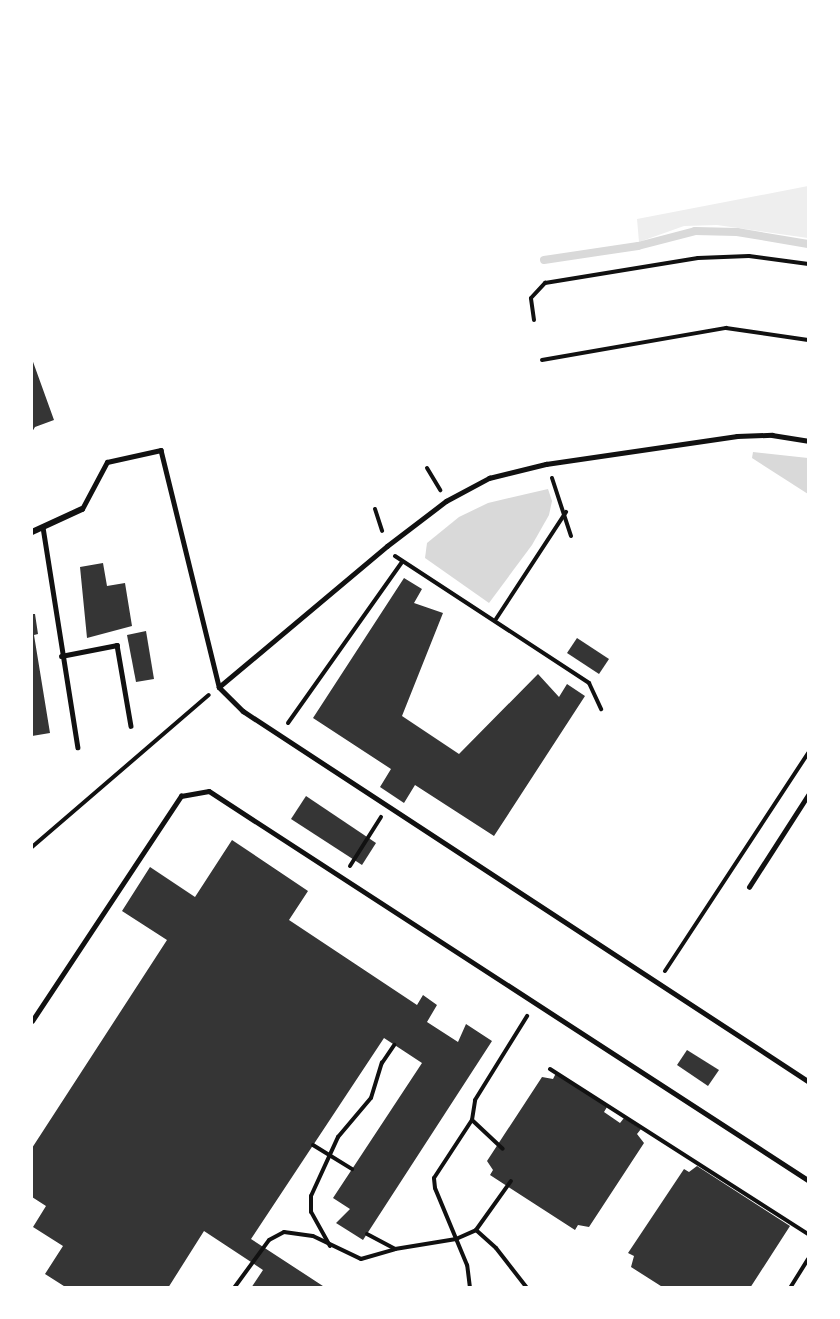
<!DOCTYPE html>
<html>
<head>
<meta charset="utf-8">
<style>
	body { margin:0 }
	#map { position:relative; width:840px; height:1319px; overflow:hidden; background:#fff; font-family:"Space Grotesk",sans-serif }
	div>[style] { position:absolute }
	.green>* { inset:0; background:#eee }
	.water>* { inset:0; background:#d9d9d9 }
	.stream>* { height:8px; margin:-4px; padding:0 4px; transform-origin:4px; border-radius:4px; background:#d9d9d9 }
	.building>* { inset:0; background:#353535 }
	.path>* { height:4px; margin:-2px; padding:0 2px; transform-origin:2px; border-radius:2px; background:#111 }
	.service>* { height:4.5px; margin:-2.25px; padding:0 2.25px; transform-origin:2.25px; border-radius:2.25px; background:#111 }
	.minor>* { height:6px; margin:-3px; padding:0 3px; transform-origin:3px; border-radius:3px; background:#111 }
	span { translate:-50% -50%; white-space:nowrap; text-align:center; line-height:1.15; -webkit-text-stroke:4.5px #fff; paint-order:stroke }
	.frame { position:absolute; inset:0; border:33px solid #fff; pointer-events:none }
</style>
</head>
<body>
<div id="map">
	<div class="green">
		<i style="clip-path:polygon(808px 186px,808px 238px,717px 225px,684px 226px,639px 242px,637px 219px)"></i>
	</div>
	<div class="water">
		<i style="clip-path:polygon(753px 452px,808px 458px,808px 494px,752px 458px)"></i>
		<i style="clip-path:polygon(548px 489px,552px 501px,549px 515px,532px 545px,489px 603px,425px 558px,427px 543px,459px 517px,488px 503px)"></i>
	</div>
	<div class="stream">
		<i style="left:544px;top:260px;width:95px;rotate:-8.5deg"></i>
		<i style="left:638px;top:246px;width:59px;rotate:-14.7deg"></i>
		<i style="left:695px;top:231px;width:42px;rotate:1.4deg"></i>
		<i style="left:737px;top:232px;width:72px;rotate:9.6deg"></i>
	</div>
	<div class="building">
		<i style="clip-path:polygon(32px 359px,54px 420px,35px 427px,32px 432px)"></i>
		<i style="clip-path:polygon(103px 563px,107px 586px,125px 583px,132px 626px,87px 638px,80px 567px)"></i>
		<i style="clip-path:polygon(404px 578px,422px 589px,414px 603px,443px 613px,402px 716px,459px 754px,538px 674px,559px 697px,567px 684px,585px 696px,494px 836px,415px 785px,404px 803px,380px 787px,391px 769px,313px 718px)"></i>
		<i style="clip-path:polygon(32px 614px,35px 614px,38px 634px,34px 635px,50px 733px,32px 736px)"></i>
		<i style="clip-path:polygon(146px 631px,154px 679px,136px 682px,127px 635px)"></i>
		<i style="clip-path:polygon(577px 638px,609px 659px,599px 674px,567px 653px)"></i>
		<i style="clip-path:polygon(306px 796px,376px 843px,362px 865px,291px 819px)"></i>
		<i style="clip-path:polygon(232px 840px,308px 891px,289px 920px,417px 1005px,423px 995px,437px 1005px,427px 1022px,458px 1042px,466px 1024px,492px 1041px,363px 1240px,336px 1223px,350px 1209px,333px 1198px,422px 1063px,384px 1038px,251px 1239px,326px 1288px,251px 1288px,263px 1270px,204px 1231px,168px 1288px,67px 1288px,45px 1274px,63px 1246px,33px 1227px,46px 1206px,32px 1197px,32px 1148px,167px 940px,122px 911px,150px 867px,195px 897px)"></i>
		<i style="clip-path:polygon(687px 1050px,719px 1070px,708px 1086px,677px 1065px)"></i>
		<i style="clip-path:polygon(556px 1073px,607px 1107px,604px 1112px,620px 1123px,624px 1118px,641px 1129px,637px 1134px,644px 1143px,589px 1227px,578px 1225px,575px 1230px,490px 1175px,493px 1170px,487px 1161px,542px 1077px,553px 1079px)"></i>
		<i style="clip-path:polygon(697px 1166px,790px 1226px,750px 1288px,664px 1288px,631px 1267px,634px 1256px,628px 1253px,684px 1169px,689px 1172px)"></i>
	</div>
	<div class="path">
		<i style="left:534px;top:320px;width:22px;rotate:-98deg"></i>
		<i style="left:531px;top:298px;width:21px;rotate:-47deg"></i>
		<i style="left:545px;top:283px;width:155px;rotate:-9.3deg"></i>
		<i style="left:698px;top:258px;width:51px;rotate:-2.2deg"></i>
		<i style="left:749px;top:256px;width:60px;rotate:7.7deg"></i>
		<i style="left:542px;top:360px;width:187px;rotate:-9.9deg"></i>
		<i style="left:726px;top:328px;width:83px;rotate:8.3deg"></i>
		<i style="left:427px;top:468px;width:26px;rotate:59deg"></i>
		<i style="left:552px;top:478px;width:61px;rotate:71.9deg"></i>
		<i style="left:375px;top:509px;width:23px;rotate:72deg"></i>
		<i style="left:395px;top:556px;width:232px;rotate:33.2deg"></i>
		<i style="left:589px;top:683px;width:29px;rotate:65deg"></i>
		<i style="left:496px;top:619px;width:128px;rotate:-56.8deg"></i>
		<i style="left:288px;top:723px;width:197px;rotate:-54.7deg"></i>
		<i style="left:32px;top:847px;width:233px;rotate:-40.7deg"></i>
		<i style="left:350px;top:866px;width:58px;rotate:-57.7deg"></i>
		<i style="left:665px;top:971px;width:261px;rotate:-56.7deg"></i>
		<i style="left:550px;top:1069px;width:306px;rotate:32.6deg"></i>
		<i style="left:472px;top:1120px;width:42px;rotate:43.1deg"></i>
		<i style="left:313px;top:1145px;width:46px;rotate:31.6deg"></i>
		<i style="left:476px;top:1230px;width:27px;rotate:42deg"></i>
		<i style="left:496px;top:1248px;width:51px;rotate:52.2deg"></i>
		<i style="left:367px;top:1234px;width:32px;rotate:28deg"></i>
		<i style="left:330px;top:1246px;width:39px;rotate:-119deg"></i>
		<i style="left:311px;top:1212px;width:16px;rotate:-90deg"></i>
		<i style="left:311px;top:1196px;width:65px;rotate:-65.4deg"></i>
		<i style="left:338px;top:1137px;width:51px;rotate:-49.8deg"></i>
		<i style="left:371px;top:1098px;width:37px;rotate:-73deg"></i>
		<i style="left:382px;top:1063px;width:22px;rotate:-56deg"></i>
		<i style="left:234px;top:1288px;width:59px;rotate:-53.9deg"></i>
		<i style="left:269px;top:1240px;width:17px;rotate:-28deg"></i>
		<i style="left:284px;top:1232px;width:29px;rotate:8deg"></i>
		<i style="left:313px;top:1236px;width:53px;rotate:25.6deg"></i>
		<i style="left:361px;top:1259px;width:35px;rotate:-16deg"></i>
		<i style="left:395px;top:1249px;width:62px;rotate:-9.3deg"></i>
		<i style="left:456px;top:1239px;width:22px;rotate:-24deg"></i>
		<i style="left:476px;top:1230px;width:60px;rotate:-54.5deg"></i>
		<i style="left:470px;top:1288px;width:23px;rotate:-97deg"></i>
		<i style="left:467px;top:1265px;width:83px;rotate:-112.6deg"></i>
		<i style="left:435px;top:1188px;width:10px;rotate:-96deg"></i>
		<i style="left:434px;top:1178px;width:69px;rotate:-56.8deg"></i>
		<i style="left:472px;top:1120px;width:20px;rotate:-81deg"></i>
		<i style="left:475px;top:1100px;width:99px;rotate:-58.2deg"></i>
		<i style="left:530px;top:1288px;width:18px"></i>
		<i style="left:790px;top:1288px;width:34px;rotate:-58deg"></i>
	</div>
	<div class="service">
		<i style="left:82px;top:509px;width:53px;rotate:-62deg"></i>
		<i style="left:107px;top:462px;width:55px;rotate:-12.5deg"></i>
		<i style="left:161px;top:450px;width:244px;rotate:76.2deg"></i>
		<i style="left:219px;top:687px;width:34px;rotate:45deg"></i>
		<i style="left:243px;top:711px;width:675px;rotate:33.22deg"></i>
		<i style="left:43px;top:527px;width:223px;rotate:81deg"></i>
		<i style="left:61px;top:656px;width:57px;rotate:-11.1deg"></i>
		<i style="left:117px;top:645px;width:82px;rotate:80.2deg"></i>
		<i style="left:219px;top:687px;width:219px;rotate:-40deg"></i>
		<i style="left:387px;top:546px;width:74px;rotate:-37.3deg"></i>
		<i style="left:446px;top:501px;width:49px;rotate:-28.1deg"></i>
		<i style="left:489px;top:478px;width:59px;rotate:-13.8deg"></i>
		<i style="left:546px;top:464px;width:193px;rotate:-8.3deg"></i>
		<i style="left:737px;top:436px;width:35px;rotate:-2deg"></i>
		<i style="left:772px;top:435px;width:36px;rotate:9deg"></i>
		<i style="left:749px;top:887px;width:109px;rotate:-57.3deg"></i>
		<i style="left:32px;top:1021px;width:270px;rotate:-56.5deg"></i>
		<i style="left:181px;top:796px;width:28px;rotate:-10deg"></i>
		<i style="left:209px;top:791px;width:714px;rotate:33deg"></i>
	</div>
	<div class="minor">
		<i style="left:32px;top:532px;width:55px;rotate:-24.7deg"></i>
	</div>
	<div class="frame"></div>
</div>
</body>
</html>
